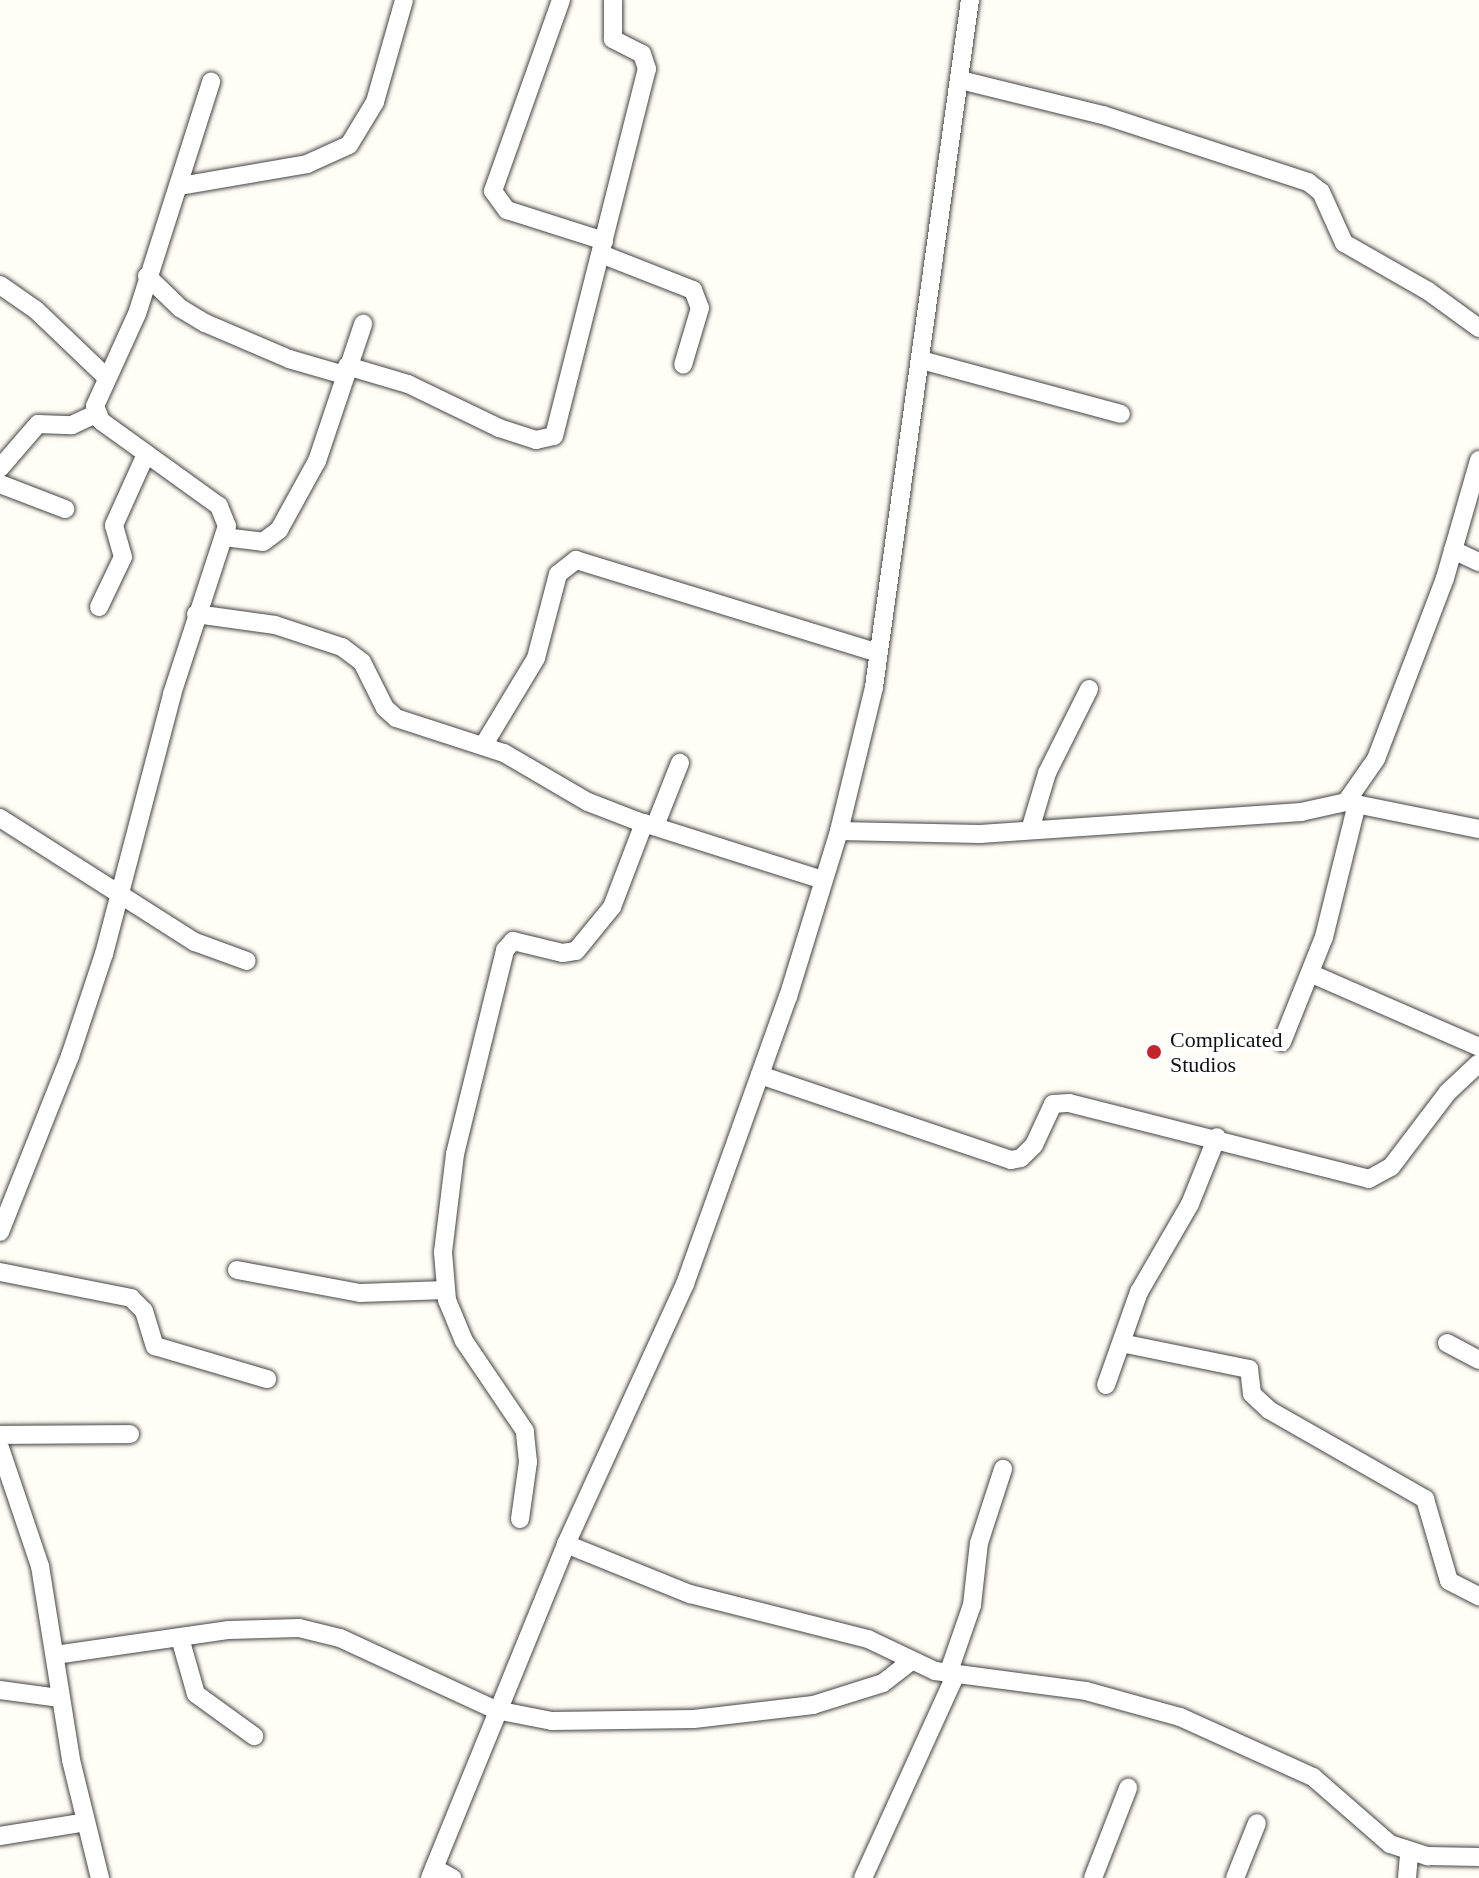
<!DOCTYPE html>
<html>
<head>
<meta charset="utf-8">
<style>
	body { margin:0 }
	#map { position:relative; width:1479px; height:1878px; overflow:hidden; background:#fffdf5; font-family:"Times New Roman",serif }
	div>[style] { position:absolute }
	.roads { filter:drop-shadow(0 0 2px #444) drop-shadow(0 0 2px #444) }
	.minor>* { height:18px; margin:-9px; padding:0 9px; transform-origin:9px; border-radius:9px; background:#fff }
	.dots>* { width:22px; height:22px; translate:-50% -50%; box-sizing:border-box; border:4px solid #fff; border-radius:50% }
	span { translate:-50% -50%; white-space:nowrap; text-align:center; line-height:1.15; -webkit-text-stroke:8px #fff; paint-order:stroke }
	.poi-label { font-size:22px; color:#111 }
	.left { translate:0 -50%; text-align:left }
</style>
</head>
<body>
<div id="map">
	<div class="roads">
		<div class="minor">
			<i style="left:561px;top:0;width:203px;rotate:109.6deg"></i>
			<i style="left:493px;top:191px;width:24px;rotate:54deg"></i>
			<i style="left:507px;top:210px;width:102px;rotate:17.7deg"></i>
			<i style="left:960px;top:80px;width:147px;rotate:13.8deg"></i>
			<i style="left:1103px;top:115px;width:216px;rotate:18.1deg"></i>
			<i style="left:1308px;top:182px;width:16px;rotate:38deg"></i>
			<i style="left:1321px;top:192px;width:56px;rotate:65.7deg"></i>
			<i style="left:1344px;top:243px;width:97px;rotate:29.7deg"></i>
			<i style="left:1428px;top:291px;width:63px;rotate:36deg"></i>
			<i style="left:180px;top:186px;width:129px;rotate:-9.8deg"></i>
			<i style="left:307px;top:164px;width:46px;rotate:-24.3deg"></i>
			<i style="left:349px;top:145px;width:50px;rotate:-58.8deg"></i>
			<i style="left:375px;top:102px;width:106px;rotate:-74.1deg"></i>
			<i style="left:601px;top:254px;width:99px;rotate:21.4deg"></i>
			<i style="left:693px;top:290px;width:19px;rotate:69deg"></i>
			<i style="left:700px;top:308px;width:59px;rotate:106.6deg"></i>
			<i style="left:147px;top:276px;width:46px;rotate:44.1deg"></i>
			<i style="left:180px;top:308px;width:29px;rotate:31deg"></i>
			<i style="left:205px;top:323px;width:91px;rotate:23.2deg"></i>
			<i style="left:289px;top:359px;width:57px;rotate:16.2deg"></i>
			<i style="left:0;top:285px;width:44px;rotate:34.8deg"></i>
			<i style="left:36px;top:310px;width:97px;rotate:43.7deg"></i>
			<i style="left:921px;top:360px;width:207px;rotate:15.1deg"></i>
			<i style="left:347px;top:366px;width:64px;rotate:16.4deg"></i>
			<i style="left:408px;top:384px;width:101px;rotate:25.8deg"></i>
			<i style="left:499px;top:428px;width:39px;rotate:18deg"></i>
			<i style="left:536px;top:440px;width:18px;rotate:-13deg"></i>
			<i style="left:554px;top:436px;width:379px;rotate:-75.8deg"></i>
			<i style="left:647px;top:69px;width:16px;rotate:-108deg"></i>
			<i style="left:642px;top:54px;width:33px;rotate:-153deg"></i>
			<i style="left:613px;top:39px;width:39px;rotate:-90deg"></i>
			<i style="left:0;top:468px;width:58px;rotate:-49.2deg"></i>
			<i style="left:38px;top:424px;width:34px;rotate:2deg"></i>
			<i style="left:72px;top:425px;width:26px;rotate:-25deg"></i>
			<i style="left:0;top:484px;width:70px;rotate:21deg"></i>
			<i style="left:224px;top:537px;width:39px;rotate:7deg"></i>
			<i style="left:263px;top:542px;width:20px;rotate:-37deg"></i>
			<i style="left:279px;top:530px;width:79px;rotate:-61.2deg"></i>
			<i style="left:317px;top:461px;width:145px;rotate:-71.4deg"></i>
			<i style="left:1453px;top:550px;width:29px;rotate:25deg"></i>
			<i style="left:99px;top:607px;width:55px;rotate:-64.4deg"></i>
			<i style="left:123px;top:557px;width:33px;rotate:-106deg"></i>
			<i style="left:114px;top:525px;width:78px;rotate:-65.7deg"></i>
			<i style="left:196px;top:614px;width:80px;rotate:7.9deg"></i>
			<i style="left:275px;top:625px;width:71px;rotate:18.2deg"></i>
			<i style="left:342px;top:647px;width:25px;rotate:37deg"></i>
			<i style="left:362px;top:662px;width:51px;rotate:63.4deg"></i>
			<i style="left:385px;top:708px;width:15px;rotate:42deg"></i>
			<i style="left:396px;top:718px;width:114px;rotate:18deg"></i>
			<i style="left:504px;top:753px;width:97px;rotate:30.3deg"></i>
			<i style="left:588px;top:802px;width:53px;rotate:21.2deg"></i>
			<i style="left:637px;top:821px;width:195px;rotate:17.6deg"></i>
			<i style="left:483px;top:746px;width:103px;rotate:-58.9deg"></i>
			<i style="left:536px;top:658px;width:87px;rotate:-75.3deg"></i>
			<i style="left:558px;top:574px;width:23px;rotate:-38deg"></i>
			<i style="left:576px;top:560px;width:316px;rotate:17.1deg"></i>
			<i style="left:1346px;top:802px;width:136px;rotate:11.5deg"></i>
			<i style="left:0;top:818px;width:231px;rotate:32.5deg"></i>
			<i style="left:195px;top:942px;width:55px;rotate:20.1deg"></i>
			<i style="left:655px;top:826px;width:68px;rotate:-68.4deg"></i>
			<i style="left:1030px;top:830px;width:59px;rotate:-73.4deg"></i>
			<i style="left:1047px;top:773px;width:94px;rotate:-63.4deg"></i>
			<i style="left:839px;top:831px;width:141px;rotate:1.2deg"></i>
			<i style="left:980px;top:834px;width:322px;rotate:-3.9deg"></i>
			<i style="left:1301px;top:812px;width:46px;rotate:-12.5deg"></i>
			<i style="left:1346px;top:802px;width:52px;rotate:-55.1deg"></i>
			<i style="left:1376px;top:759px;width:194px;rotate:-69.1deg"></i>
			<i style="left:1445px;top:578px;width:123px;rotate:-73.9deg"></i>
			<i style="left:1312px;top:974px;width:182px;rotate:23.6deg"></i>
			<i style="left:1282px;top:1042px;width:113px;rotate:-68.2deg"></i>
			<i style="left:1324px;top:937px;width:137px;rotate:-76.1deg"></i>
			<i style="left:760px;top:1075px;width:265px;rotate:18.7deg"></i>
			<i style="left:1011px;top:1160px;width:10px;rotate:-11deg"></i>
			<i style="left:1021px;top:1158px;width:18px;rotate:-45deg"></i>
			<i style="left:1034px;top:1145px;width:45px;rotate:-65.1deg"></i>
			<i style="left:1053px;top:1104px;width:16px;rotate:-4deg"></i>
			<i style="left:1069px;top:1103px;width:309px;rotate:14.2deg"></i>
			<i style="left:1369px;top:1179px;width:25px;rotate:-29deg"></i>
			<i style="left:1391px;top:1167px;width:94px;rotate:-52.8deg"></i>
			<i style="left:1448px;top:1092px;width:42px;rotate:-43.1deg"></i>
			<i style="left:0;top:1232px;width:189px;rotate:-68.3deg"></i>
			<i style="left:70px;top:1056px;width:108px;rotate:-71.6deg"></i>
			<i style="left:104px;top:954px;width:269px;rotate:-75.3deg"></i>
			<i style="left:172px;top:694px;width:177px;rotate:-71.9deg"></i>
			<i style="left:227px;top:526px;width:22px;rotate:-112deg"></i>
			<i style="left:219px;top:506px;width:145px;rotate:-144.2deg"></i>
			<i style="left:101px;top:421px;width:16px;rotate:-112deg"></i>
			<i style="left:95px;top:406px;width:101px;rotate:-65.5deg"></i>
			<i style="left:137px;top:314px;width:244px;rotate:-72.3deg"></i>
			<i style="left:237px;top:1270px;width:125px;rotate:10.6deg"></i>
			<i style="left:360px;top:1293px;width:86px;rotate:-2deg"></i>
			<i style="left:0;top:1272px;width:134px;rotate:11.2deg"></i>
			<i style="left:131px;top:1298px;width:18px;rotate:45deg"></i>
			<i style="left:144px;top:1311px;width:37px;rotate:73deg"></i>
			<i style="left:155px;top:1346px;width:117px;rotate:16.4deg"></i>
			<i style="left:1121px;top:1343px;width:131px;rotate:11.5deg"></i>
			<i style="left:1249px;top:1369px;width:25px;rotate:83deg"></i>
			<i style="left:1252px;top:1394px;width:23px;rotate:43deg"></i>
			<i style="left:1269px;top:1410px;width:180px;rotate:29.7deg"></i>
			<i style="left:1425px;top:1499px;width:85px;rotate:73.7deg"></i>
			<i style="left:1449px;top:1581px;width:34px;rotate:27deg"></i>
			<i style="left:1447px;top:1343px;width:36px;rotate:28deg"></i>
			<i style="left:1106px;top:1385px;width:99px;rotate:-70.5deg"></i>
			<i style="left:1139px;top:1292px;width:102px;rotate:-59.9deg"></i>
			<i style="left:1190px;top:1204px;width:72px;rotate:-68.1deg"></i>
			<i style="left:0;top:1435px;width:130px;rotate:-0.4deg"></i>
			<i style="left:0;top:1448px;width:125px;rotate:71.3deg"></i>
			<i style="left:40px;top:1566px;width:196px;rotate:80.9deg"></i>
			<i style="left:71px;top:1760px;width:122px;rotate:76.2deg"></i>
			<i style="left:520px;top:1519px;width:58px;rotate:-82deg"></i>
			<i style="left:528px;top:1462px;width:31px;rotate:-96deg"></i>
			<i style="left:525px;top:1431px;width:109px;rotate:-124.1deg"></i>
			<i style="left:464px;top:1341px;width:44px;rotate:-112.5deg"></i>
			<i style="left:447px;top:1300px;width:48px;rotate:-94.8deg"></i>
			<i style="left:443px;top:1252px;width:99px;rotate:-83deg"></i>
			<i style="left:455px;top:1154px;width:210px;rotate:-76.2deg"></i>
			<i style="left:505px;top:950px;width:12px;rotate:-48deg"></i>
			<i style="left:513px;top:941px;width:51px;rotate:13.5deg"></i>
			<i style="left:563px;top:953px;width:13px;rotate:-9deg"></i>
			<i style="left:576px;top:951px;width:57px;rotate:-50.7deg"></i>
			<i style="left:612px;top:907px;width:90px;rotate:-69.1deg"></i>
			<i style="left:566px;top:1544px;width:134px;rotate:22deg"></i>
			<i style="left:690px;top:1594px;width:184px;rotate:14.2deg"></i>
			<i style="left:868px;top:1639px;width:74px;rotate:25.5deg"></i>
			<i style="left:935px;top:1671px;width:152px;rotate:7.5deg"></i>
			<i style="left:1086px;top:1691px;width:98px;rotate:15.5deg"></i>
			<i style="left:1180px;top:1717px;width:146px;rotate:24.3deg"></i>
			<i style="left:1313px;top:1777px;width:102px;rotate:41deg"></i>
			<i style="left:1390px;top:1844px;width:40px;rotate:18deg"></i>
			<i style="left:1428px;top:1856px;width:51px;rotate:1.1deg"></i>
			<i style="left:180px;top:1638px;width:58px;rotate:74.1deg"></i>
			<i style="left:196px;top:1694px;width:72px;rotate:35.9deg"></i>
			<i style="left:55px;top:1655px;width:176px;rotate:-8.2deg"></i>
			<i style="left:229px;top:1630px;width:70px;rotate:-1.6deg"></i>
			<i style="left:299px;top:1628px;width:42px;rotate:13.7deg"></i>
			<i style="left:340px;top:1638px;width:172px;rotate:24.8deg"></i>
			<i style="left:496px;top:1710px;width:57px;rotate:11.1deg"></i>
			<i style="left:552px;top:1721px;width:142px;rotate:-0.8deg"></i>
			<i style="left:694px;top:1719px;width:120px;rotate:-6.7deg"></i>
			<i style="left:813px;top:1705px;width:73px;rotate:-17.4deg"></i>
			<i style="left:883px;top:1683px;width:36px;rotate:-38deg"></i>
			<i style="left:948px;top:1674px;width:73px;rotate:-70.8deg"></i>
			<i style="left:972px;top:1605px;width:62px;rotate:-83.6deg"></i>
			<i style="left:979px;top:1543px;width:78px;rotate:-72deg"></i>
			<i style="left:0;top:1690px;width:61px;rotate:7.6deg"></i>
			<i style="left:0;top:1836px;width:87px;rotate:-9.2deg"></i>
			<i style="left:434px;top:1868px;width:21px;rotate:29deg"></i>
			<i style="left:430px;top:1878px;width:361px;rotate:-67.8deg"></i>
			<i style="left:566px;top:1544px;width:286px;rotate:-65.4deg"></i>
			<i style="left:685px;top:1284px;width:305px;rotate:-70.3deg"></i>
			<i style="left:788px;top:997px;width:174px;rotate:-72.9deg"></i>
			<i style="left:839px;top:831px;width:148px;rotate:-76.3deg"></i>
			<i style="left:874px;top:687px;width:694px;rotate:-82.05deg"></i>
			<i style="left:863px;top:1878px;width:222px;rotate:-65.5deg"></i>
			<i style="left:1093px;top:1878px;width:97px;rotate:-68.7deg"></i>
			<i style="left:1235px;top:1878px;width:59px;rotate:-68.2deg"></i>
			<i style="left:1407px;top:1878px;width:25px;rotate:-85deg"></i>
		</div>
	</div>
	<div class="dots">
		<i style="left:1154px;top:1052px;background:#c4262e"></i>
	</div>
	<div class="poi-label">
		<span class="left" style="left:1170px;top:1052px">Complicated<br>Studios</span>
	</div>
</div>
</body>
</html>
